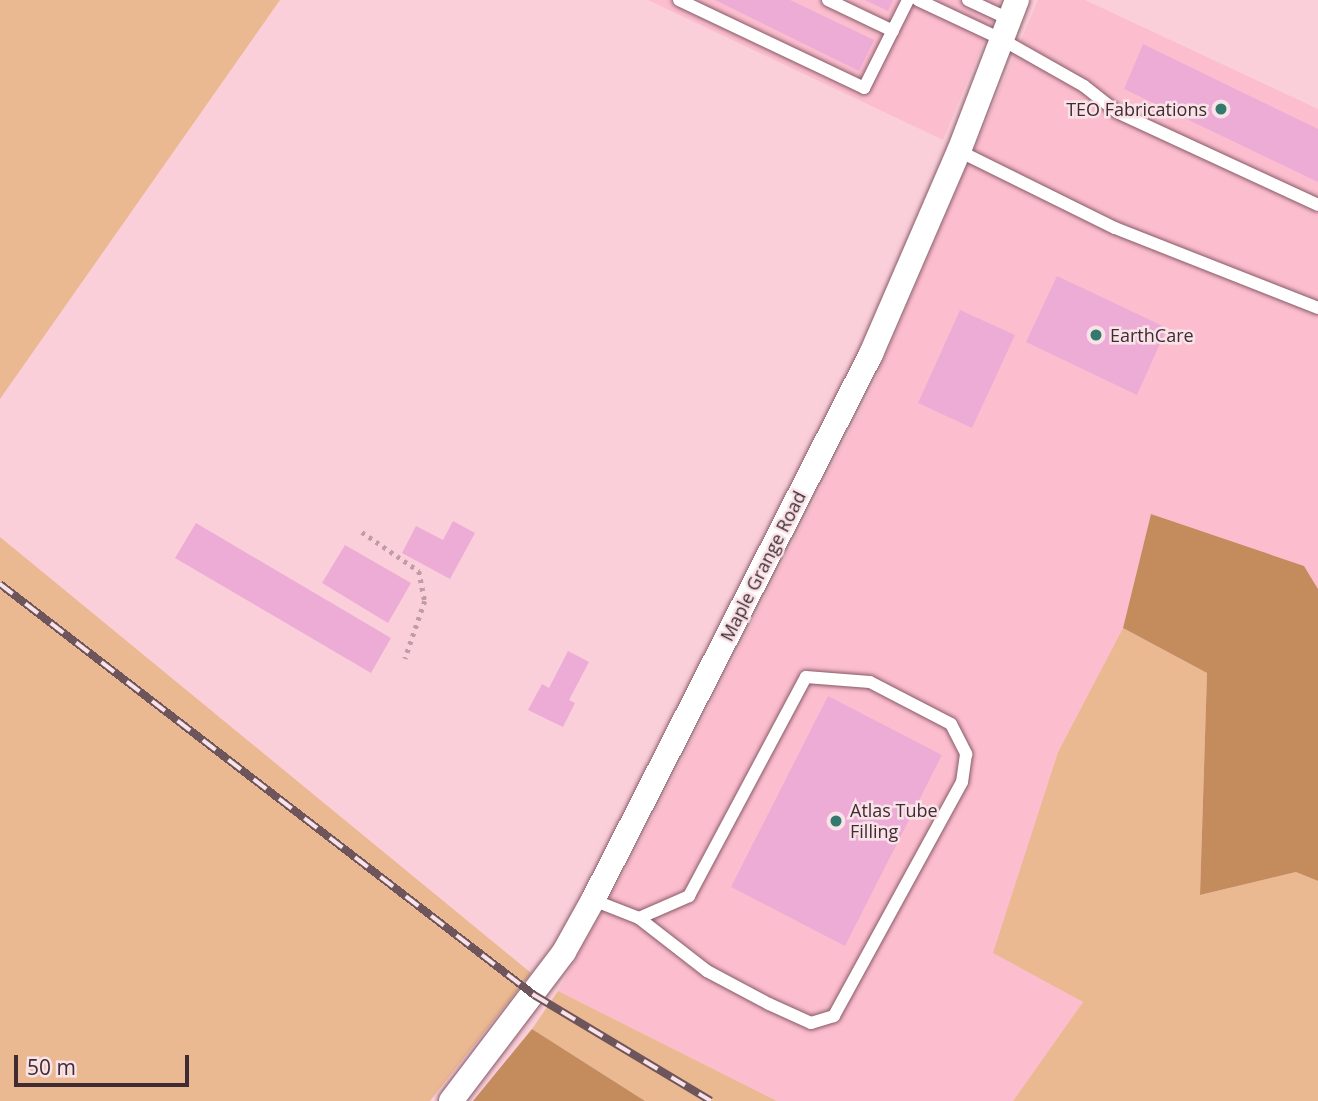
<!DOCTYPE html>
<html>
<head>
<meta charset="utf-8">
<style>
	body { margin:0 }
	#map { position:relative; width:1318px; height:1101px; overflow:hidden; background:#facfda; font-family:"Open Sans",sans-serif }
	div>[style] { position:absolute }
	.built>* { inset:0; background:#fcbecf }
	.green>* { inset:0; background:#eab991 }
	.forest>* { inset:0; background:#c48c5d }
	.building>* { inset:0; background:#edacd6 }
	.path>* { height:4.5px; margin-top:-2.25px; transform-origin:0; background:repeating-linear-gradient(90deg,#c09ca6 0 3.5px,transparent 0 8.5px) }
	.roads { filter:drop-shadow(0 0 2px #885a67) drop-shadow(0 0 2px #885a67) }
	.lane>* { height:12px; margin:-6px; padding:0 6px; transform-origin:6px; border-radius:6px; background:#fff }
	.street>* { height:24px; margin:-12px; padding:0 12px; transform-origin:12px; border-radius:12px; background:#fff }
	.rail>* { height:8px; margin-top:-4px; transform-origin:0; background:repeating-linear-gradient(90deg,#f9e3e8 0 16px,#6e545b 0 32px); box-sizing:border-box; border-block:2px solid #6e545b }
	.dots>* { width:19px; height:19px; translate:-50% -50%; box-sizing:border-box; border:4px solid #f9e3e8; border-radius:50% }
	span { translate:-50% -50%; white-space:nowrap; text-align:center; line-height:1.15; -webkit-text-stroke:5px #f9e3e8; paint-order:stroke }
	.poi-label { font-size:18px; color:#3f2b31 }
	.right { translate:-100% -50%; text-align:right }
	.left { translate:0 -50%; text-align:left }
	.street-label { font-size:18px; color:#3f2b31 }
	.scale { position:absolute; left:14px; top:1055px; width:175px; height:32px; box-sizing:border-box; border:4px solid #3f2b31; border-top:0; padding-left:9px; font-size:21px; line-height:24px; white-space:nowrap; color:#3f2b31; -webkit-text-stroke:5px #f9e3e8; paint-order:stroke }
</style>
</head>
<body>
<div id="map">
	<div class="built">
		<i style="clip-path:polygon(648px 0,1001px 0,943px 140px)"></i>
		<i style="clip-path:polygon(1038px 0,1085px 0,1318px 109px,1318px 589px,1304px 566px,1151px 514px,1123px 628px,1058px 752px,994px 953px,1083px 1002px,1013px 1101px,777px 1101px,558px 991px,628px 865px,872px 388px)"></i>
	</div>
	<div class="green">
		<i style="clip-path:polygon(0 0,280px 0,0 399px)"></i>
		<i style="clip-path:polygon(0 537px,531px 973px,430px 1101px,0 1101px)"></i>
		<i style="clip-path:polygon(1123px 628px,1207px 673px,1200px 895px,1296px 872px,1318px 881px,1318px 1101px,1013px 1101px,1083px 1002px,993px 953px,1058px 752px)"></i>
		<i style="clip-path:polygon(558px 991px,777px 1101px,645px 1101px,532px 1029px)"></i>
	</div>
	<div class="forest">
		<i style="clip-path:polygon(1151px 514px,1304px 566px,1318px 589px,1318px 881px,1296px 872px,1200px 895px,1207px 673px,1123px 628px)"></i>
		<i style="clip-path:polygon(532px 1029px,645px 1101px,473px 1101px)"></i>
	</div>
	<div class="building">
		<i style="clip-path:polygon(715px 0,790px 0,874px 40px,859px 71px)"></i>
		<i style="clip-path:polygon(865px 0,893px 0,888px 11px)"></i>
		<i style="clip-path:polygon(1143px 44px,1318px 129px,1318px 182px,1124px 89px)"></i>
		<i style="clip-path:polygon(1057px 276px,1167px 328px,1137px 395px,1026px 342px)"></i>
		<i style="clip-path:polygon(960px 310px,1015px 335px,972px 428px,918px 403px)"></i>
		<i style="clip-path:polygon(453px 521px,475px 533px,450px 579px,402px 553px,416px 526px,443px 540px)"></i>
		<i style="clip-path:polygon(196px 523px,391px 638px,371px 673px,175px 558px)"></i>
		<i style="clip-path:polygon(345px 545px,411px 583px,388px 623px,322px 583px)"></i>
		<i style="clip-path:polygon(568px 651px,589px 662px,569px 700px,575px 703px,563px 727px,528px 710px,542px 684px,549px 688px)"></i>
		<i style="clip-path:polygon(828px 696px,942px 755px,845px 946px,731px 887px)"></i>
	</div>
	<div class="path">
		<i style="left:362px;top:532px;width:69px;rotate:34.4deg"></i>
		<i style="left:419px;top:571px;width:31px;rotate:79deg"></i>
		<i style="left:425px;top:601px;width:61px;rotate:109deg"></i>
	</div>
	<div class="roads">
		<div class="lane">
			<i style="left:679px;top:0;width:205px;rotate:25.4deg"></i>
			<i style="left:864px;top:88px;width:98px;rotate:-63.4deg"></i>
			<i style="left:828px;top:0;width:72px;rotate:25.5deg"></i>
			<i style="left:918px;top:0;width:92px;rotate:25.2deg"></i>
			<i style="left:1001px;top:39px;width:95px;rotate:29.5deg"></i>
			<i style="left:1084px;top:86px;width:42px;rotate:38.2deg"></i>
			<i style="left:1117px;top:112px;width:221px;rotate:24.8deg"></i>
			<i style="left:968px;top:0;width:45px;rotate:24.9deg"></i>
			<i style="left:959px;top:151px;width:174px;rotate:26.3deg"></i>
			<i style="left:1115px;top:228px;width:218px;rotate:21.5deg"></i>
			<i style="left:593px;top:900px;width:49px;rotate:21.4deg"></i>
			<i style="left:639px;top:918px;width:55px;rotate:-23.7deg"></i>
			<i style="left:689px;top:896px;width:248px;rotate:-61.9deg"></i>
			<i style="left:806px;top:677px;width:64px;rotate:4.5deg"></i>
			<i style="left:870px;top:682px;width:91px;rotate:27.4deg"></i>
			<i style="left:951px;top:724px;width:34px;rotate:63deg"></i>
			<i style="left:966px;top:754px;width:28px;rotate:98deg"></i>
			<i style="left:962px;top:782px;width:267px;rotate:118.7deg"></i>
			<i style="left:834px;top:1016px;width:24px;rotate:163deg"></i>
			<i style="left:811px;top:1023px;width:46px;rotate:-155.7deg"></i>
			<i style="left:769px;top:1004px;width:70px;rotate:-152deg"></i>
			<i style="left:707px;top:971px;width:86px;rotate:-142.1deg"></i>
		</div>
		<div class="street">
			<i style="left:451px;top:1101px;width:187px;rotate:-52.8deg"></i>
			<i style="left:564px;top:952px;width:60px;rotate:-60.9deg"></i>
			<i style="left:593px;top:900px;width:613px;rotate:-63.02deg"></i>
			<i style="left:871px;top:354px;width:221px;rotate:-66.6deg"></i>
			<i style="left:959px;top:151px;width:162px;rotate:-69deg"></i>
		</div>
	</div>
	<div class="rail">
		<i style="left:0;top:584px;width:674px;rotate:37.58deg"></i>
		<i style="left:534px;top:995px;width:206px;rotate:30.9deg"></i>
	</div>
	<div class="dots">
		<i style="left:1221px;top:109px;background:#34796d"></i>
		<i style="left:1096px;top:335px;background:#34796d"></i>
		<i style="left:836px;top:821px;background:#34796d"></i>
	</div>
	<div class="poi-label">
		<span class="right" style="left:1207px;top:109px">TEO Fabrications</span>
		<span class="left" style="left:1110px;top:335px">EarthCare</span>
		<span class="left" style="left:850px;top:821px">Atlas Tube<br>Filling</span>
	</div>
	<div class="street-label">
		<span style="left:763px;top:566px;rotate:-63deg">Maple Grange Road</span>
	</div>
	<div class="scale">50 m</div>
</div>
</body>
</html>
